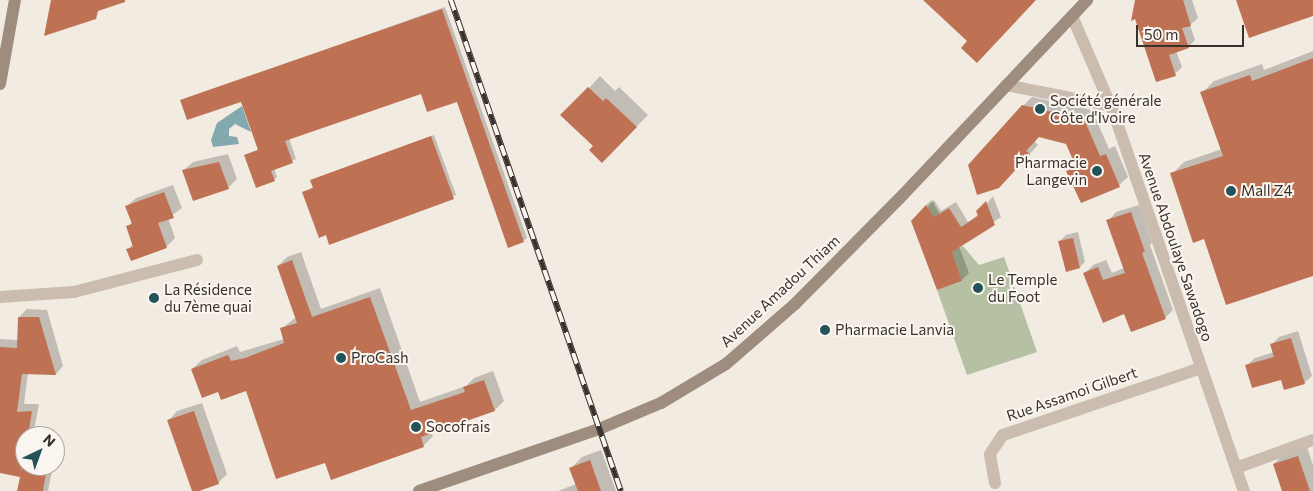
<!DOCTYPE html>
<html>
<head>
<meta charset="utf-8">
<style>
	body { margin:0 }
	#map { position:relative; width:1313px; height:491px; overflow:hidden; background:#f2ebe2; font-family:Commissioner,sans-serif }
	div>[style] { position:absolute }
	.green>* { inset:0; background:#b5c1a2 }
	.water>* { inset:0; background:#82aaae }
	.shadow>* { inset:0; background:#0003 }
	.building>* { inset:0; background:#bf7253 }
	.street>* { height:12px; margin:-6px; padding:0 6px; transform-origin:6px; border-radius:6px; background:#cabcae }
	.secondary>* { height:12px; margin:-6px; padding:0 6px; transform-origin:6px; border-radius:6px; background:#9e8c7f }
	.rail>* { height:5.5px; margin-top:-2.75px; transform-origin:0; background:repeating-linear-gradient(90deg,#faf5ee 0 11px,#39312c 0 22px); box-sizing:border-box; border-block:1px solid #39312c }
	.dots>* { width:14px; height:14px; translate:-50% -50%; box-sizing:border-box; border:2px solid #faf5ee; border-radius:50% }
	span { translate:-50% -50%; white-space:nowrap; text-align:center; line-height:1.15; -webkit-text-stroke:4px #faf5ee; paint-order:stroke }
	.poi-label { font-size:15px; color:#39312c }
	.left { translate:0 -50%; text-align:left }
	.right { translate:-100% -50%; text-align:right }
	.street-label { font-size:15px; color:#39312c }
	.north { position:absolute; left:15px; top:426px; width:50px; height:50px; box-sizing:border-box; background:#faf5ee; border:1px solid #ada7a0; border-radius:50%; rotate:42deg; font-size:14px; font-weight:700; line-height:20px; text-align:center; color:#39312c }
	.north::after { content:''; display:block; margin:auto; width:18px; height:22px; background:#235359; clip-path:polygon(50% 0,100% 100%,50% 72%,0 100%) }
	.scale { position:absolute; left:1136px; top:25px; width:108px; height:22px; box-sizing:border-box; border:2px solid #39312c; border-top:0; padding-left:6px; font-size:15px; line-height:18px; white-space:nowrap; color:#39312c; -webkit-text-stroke:4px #faf5ee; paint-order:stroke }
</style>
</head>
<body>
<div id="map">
	<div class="green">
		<i style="clip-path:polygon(932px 200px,958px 248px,963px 246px,979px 265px,1004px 257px,1037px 352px,967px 375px,937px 290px,962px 281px,946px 237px,926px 205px)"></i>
	</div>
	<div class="water">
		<i style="clip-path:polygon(242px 106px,251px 132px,235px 124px,229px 129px,229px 136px,237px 137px,239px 144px,213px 147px,211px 140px,217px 123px)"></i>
	</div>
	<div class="shadow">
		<i style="clip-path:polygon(1136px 0,1192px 0,1198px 18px,1190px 25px,1195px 40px,1188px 47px,1176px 51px,1182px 67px,1175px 74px)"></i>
		<i style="clip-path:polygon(445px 7px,527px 238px,523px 241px,458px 100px,422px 92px,289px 138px,296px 159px,274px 168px,277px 177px,274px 180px,245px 155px,259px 149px,242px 100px,182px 101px)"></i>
		<i style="clip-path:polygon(1313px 51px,1313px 275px,1205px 238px,1172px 174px,1184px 162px,1222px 149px,1202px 93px,1214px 81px,1262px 64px,1264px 70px)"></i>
		<i style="clip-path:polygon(600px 76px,615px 91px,619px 87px,648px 115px,614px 150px,595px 146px,589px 88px)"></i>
		<i style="clip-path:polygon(1032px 97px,1092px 110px,1109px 149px,1115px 146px,1128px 177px,1119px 185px,1068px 171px,1076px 163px,1067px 143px,1039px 136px,1034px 141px,1038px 145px,1008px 177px,1023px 106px)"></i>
		<i style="clip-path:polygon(434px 135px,456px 195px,330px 243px,303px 192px,314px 187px,311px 181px)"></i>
		<i style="clip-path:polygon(228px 154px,237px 179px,228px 188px,184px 170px,193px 162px)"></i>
		<i style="clip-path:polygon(173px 185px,182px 208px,168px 218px,175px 238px,166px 247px,128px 249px,134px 243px,128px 227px,132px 222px,127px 206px,136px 198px)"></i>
		<i style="clip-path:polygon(993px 196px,1001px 217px,959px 246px,969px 273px,962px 280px,937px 289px,913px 222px,934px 200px,941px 211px,956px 202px,968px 222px,979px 214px)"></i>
		<i style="clip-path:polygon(1139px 205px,1152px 243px,1150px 245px,1173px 310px,1165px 318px,1125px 313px,1084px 274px,1093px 265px,1106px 260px,1112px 273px,1124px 268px,1108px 221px,1116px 212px)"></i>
		<i style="clip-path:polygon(1078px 232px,1085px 262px,1080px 267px,1060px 241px,1066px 235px)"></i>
		<i style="clip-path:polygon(301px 252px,321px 309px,380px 288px,420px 402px,466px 386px,474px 378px,493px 371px,504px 401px,495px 410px,431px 432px,433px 436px,424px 445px,247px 389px,218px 391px,192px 369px,202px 360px,237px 346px,240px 352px,284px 339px,281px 329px,296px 317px,278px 266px,287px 257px)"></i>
		<i style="clip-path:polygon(27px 309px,47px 310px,63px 366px,56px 374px,28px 373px,24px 404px,39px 404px,33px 436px,25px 436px,25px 466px,53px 466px,48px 491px,18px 491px,21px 476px,0 472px,0 339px,18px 340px,19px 317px)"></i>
		<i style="clip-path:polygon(1298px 331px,1312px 376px,1304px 383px,1247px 365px,1255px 358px,1274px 352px,1272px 344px,1279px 337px)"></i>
		<i style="clip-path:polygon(202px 403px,227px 474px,218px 483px,193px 491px,169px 420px,177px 411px)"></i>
		<i style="clip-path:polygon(1307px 447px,1313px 465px,1313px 491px,1283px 491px,1274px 464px,1283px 455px)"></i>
		<i style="clip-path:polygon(601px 450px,616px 491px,558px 491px,576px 484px,571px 468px,582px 457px)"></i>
	</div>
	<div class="building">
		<i style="clip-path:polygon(51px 0,125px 0,125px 2px,98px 11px,96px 19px,44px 36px)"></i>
		<i style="clip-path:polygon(923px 0,1036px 0,977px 63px,961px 48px,967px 41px)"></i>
		<i style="clip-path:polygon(1135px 0,1183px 0,1191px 26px,1182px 28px,1189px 48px,1169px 55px,1176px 76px,1156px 82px,1135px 19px,1131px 21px)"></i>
		<i style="clip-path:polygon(1236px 0,1313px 0,1313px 16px,1249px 38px)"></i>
		<i style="clip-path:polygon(442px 9px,524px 242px,508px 248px,457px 102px,427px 112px,421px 94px,285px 141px,293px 163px,271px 171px,275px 181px,256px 188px,244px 155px,258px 150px,241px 102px,187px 120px,180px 100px)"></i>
		<i style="clip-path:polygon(1313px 58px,1313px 276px,1226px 305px,1204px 239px,1193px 243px,1170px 173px,1223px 156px,1200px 92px,1250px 75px,1252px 81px)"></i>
		<i style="clip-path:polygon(588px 87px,603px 101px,606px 98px,637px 127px,602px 163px,589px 150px,593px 146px,560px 115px)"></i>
		<i style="clip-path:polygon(1022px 105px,1084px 119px,1100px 156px,1106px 154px,1120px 187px,1081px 203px,1066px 171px,1076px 167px,1066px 144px,1039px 137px,1026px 151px,1030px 154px,999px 188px,977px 195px,968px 165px)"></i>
		<i style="clip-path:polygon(431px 136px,454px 199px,329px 245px,326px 235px,319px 238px,302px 192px,313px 188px,310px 180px)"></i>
		<i style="clip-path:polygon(219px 162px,229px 189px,193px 201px,182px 170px)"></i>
		<i style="clip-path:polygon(164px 192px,174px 218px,158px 223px,167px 248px,131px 261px,126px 249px,133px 247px,126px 226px,132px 224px,125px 206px)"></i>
		<i style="clip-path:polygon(986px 201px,995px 225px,952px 252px,962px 281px,937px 290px,911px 221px,926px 205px,934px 217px,949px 208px,961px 227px,978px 216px,976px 211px)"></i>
		<i style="clip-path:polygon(1131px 212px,1145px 252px,1142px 253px,1166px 319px,1131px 332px,1124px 314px,1103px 323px,1083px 273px,1098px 267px,1103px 280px,1125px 273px,1106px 220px)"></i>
		<i style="clip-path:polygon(1073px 238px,1080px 268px,1066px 272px,1058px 241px)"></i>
		<i style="clip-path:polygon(292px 260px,312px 317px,370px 297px,411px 410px,465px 392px,463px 387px,484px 380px,495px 411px,421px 437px,424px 447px,331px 480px,325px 463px,276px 479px,246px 391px,221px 400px,218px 392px,202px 398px,191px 369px,228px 355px,231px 361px,245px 358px,284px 343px,280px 328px,297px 323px,277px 266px)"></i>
		<i style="clip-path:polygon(18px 317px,39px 317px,56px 375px,22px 374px,17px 412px,32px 411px,28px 436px,25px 436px,21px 471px,22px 468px,46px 473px,43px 491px,17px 491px,20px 477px,0 473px,0 347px,17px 348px)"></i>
		<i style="clip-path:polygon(1291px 338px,1305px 384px,1284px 390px,1281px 380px,1252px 388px,1245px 365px,1274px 357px,1270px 344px)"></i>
		<i style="clip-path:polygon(194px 411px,219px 484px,199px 491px,192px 491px,167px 420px)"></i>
		<i style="clip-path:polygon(1298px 456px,1310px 491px,1282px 491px,1273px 464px)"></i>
		<i style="clip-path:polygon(590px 460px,601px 491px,578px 491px,569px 468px)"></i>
	</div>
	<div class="street">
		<i style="left:1072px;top:16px;width:103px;rotate:66.7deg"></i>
		<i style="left:1113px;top:111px;width:402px;rotate:71deg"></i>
		<i style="left:1006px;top:85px;width:107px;rotate:11.3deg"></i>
		<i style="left:0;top:297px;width:74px;rotate:-3.9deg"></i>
		<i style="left:74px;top:292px;width:127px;rotate:-14.6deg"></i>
		<i style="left:1236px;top:468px;width:82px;rotate:-20deg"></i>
		<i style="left:995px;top:483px;width:29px;rotate:-100deg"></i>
		<i style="left:990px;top:454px;width:23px;rotate:-56deg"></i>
		<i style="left:1003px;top:435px;width:209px;rotate:-18.7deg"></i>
	</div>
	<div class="secondary">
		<i style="left:0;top:84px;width:85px;rotate:-79.9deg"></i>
		<i style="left:419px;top:491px;width:190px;rotate:-19deg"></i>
		<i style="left:599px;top:429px;width:67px;rotate:-22.8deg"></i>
		<i style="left:661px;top:403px;width:76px;rotate:-31deg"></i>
		<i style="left:726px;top:364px;width:91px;rotate:-41deg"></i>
		<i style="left:795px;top:304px;width:148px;rotate:-45.3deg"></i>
		<i style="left:899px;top:199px;width:274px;rotate:-46.6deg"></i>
	</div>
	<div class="rail">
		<i style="left:451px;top:0;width:520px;rotate:70.9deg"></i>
	</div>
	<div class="dots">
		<i style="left:1040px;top:109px;background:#235359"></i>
		<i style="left:1097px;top:171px;background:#235359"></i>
		<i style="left:1231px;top:191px;background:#235359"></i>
		<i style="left:978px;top:288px;background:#235359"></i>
		<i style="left:154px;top:298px;background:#235359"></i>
		<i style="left:825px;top:330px;background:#235359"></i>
		<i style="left:341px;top:358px;background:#235359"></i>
		<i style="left:416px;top:427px;background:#235359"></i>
	</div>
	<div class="poi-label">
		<span class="left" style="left:1050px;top:109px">Société générale<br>Côte d'Ivoire</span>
		<span class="right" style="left:1087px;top:171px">Pharmacie<br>Langevin</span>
		<span class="left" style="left:1241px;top:191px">Mall Z4</span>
		<span class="left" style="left:988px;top:288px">Le Temple<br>du Foot</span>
		<span class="left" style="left:164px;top:298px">La Résidence<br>du 7ème quai</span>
		<span class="left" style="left:835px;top:330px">Pharmacie Lanvia</span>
		<span class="left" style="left:351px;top:358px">ProCash</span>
		<span class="left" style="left:426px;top:427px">Socofrais</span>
	</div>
	<div class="street-label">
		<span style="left:1176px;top:247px;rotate:71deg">Avenue Abdoulaye Sawadogo</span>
		<span style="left:780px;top:291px;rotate:-43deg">Avenue Amadou Thiam</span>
		<span style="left:1072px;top:394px;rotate:-19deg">Rue Assamoi Gilbert</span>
	</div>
	<div class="north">N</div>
	<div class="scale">50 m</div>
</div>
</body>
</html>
